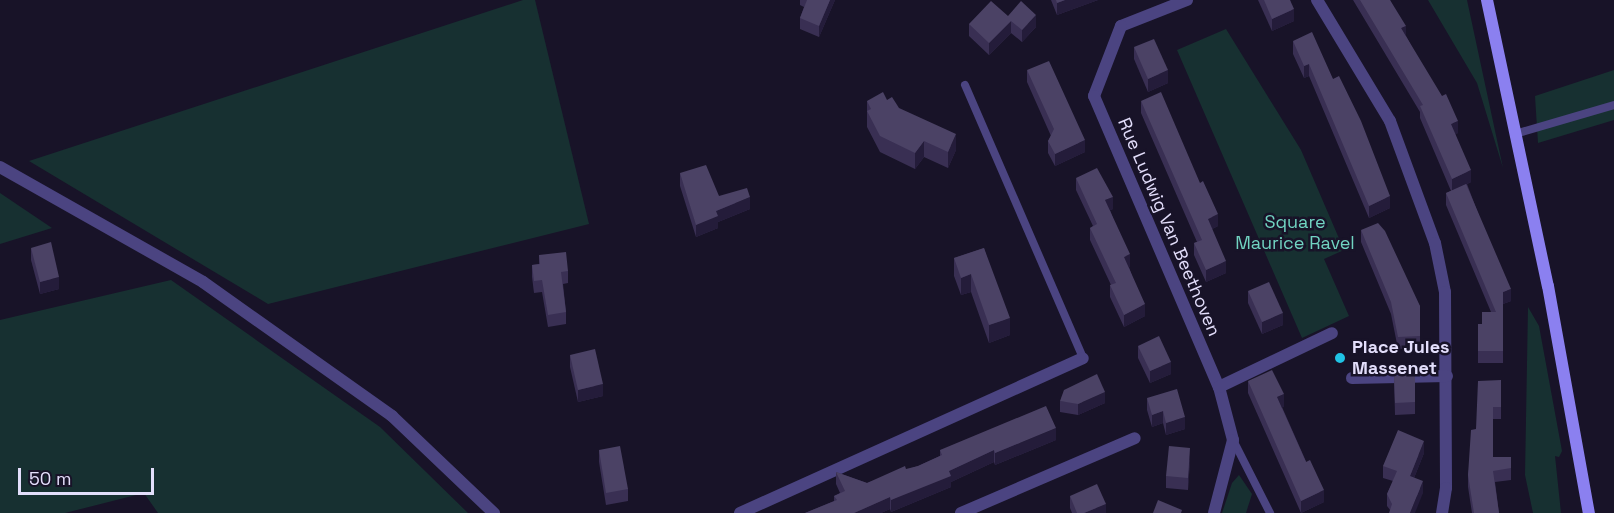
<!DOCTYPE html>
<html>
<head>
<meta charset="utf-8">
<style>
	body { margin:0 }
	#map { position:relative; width:1614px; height:513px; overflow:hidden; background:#181328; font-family:"Space Grotesk",sans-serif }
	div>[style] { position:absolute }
	.green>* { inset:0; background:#173031 }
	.service>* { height:8px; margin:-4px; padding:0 4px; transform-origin:4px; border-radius:4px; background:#4b4481 }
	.minor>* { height:12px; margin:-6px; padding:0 6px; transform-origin:6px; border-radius:6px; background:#4b4481 }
	.tertiary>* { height:12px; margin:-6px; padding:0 6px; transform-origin:6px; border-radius:6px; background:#4b4481 }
	.secondary>* { height:12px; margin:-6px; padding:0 6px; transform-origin:6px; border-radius:6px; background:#8b80f0 }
	.wall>* { inset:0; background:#392f53 }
	.shaded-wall>* { inset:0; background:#241c3a }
	.building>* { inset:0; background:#4b4265 }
	.dots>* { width:16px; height:16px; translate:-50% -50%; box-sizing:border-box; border:3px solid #181328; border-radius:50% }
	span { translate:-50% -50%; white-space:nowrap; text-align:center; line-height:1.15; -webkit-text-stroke:5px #181328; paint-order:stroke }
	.park-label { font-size:18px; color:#71d4c2 }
	.street-label { font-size:18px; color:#e3defb }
	.poi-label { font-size:18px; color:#e3defb; font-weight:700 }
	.left { translate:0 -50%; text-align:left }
	.scale { position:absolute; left:18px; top:468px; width:136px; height:27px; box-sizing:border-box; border:3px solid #e3defb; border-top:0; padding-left:8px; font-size:18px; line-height:21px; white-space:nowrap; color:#e3defb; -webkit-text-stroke:4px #181328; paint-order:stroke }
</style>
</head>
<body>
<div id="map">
	<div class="green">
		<i style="clip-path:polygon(523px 0,535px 0,589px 224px,268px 304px,29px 161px)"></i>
		<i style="clip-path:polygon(1428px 0,1467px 0,1503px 168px,1477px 83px)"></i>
		<i style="clip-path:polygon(1226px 29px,1301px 150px,1344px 250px,1324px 259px,1349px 316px,1302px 338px,1177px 50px)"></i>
		<i style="clip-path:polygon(1614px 70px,1614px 120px,1538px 143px,1535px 96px)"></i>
		<i style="clip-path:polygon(0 193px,52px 228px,0 244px)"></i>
		<i style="clip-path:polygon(171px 280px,380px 427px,468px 513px,158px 513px,144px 493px,65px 513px,0 513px,0 320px)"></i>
		<i style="clip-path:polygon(1528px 307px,1539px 326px,1562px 451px,1559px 457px,1555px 456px,1561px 513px,1533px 513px,1525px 475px)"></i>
		<i style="clip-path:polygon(1239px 475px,1252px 494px,1246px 513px,1222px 513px,1232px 483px)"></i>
	</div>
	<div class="service">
		<i style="left:965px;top:85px;width:297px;rotate:66.6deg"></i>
		<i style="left:1515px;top:134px;width:103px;rotate:-16.3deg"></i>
		<i style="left:1233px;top:440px;width:82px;rotate:63.1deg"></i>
	</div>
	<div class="minor">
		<i style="left:1187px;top:0;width:71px;rotate:158.5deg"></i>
		<i style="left:1121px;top:26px;width:75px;rotate:111.1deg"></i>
		<i style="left:1094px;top:96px;width:317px;rotate:66.8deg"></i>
		<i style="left:1219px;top:387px;width:55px;rotate:75.2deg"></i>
		<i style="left:1233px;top:440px;width:75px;rotate:104.6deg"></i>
		<i style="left:1317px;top:0;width:141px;rotate:58.9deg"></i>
		<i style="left:1390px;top:121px;width:130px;rotate:69.8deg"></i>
		<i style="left:1435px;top:243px;width:50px;rotate:78.5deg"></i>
		<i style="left:1445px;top:292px;width:196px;rotate:89.7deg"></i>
		<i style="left:1446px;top:488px;width:25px;rotate:99deg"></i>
		<i style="left:1352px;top:378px;width:95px;rotate:-1.2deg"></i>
		<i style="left:1219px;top:387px;width:125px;rotate:-25.5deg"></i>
		<i style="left:740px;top:513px;width:376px;rotate:-24.3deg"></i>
		<i style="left:961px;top:513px;width:189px;rotate:-23.3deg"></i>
	</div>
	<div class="tertiary">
		<i style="left:0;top:167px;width:233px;rotate:29.5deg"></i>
		<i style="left:203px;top:282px;width:232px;rotate:35.3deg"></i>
		<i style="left:392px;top:416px;width:141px;rotate:43.6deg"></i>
	</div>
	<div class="secondary">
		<i style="left:1487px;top:0;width:292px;rotate:78deg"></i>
		<i style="left:1548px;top:286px;width:231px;rotate:79.8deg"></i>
	</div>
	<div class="wall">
		<i style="clip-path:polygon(800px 0,835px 0,819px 37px,800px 29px,800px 18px,804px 7px,800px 5px)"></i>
		<i style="clip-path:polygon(1051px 0,1098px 0,1057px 15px)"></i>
		<i style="clip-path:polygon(1258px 0,1290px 0,1294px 21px,1272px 31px)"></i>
		<i style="clip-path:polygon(1353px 0,1390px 0,1406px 36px,1458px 133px,1455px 134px,1471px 182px,1467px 184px,1511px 301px,1503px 304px,1503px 363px,1478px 363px,1478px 324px,1482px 324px,1491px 312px,1446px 205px,1446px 193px,1451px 191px,1420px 118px,1420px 112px)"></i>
		<i style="clip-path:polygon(1008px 16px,1036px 27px,1022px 42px,1011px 33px,989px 55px,969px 36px,969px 24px)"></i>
		<i style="clip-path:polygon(1293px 41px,1333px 79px,1390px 208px,1369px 218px,1309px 76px,1304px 78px,1293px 54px)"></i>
		<i style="clip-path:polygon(1134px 47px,1168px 83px,1148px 92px,1134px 59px)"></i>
		<i style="clip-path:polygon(1027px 70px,1085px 152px,1055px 166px,1048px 153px,1048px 141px,1051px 136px,1027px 82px)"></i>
		<i style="clip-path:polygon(887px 100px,956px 150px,948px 168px,924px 157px,915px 169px,880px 152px,867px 127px,867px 101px)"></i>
		<i style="clip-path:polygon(1141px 101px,1218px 226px,1212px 229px,1226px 273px,1206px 282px,1194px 255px,1194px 243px,1197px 242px,1141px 113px)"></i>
		<i style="clip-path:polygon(680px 173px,719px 196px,750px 209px,718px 222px,718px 228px,696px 237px,680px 186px)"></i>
		<i style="clip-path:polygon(1076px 178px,1113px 209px,1110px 210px,1130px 267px,1129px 267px,1145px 316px,1124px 327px,1110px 297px,1110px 285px,1111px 285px,1090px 240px,1090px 228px,1093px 226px,1076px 190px)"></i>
		<i style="clip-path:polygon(1361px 230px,1420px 306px,1420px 348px,1398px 349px,1391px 314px,1361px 242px)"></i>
		<i style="clip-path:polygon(31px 248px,59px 289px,40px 294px,31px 260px)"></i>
		<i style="clip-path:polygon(984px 248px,1010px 335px,989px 343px,971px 292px,961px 295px,954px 276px,954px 258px)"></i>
		<i style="clip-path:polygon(539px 255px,568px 271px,568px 283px,563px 284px,566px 312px,566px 324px,548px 327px,542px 292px,534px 293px,532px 277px,532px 265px,539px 264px)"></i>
		<i style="clip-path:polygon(1248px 291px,1283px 325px,1262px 334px,1248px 303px)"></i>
		<i style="clip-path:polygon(1138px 346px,1171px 374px,1150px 383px,1138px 358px)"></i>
		<i style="clip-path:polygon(570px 355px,603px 396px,578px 402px,570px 367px)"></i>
		<i style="clip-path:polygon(1415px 375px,1415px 414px,1395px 415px,1394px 376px)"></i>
		<i style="clip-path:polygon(1501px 380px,1501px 419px,1493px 419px,1493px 457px,1511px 457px,1511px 480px,1495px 482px,1499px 513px,1472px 513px,1468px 487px,1468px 475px,1476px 429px)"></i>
		<i style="clip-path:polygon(1248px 381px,1284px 407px,1282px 407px,1324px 502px,1301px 513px,1248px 393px)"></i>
		<i style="clip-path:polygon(1147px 398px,1185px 429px,1166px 435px,1163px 423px,1152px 427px,1147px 410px)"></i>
		<i style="clip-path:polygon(1060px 401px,1105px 403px,1078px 415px,1060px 412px)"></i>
		<i style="clip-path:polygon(1056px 440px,995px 465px,994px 462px,951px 482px,951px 487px,891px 512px,890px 509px,881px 513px,805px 513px,834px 501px,834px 496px,840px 493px,836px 484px,836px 472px,867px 483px,918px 466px,940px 456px,940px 450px)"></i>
		<i style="clip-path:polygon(599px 450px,628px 489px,628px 501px,606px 505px,599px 462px)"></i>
		<i style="clip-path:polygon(1424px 453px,1414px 478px,1423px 493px,1390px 510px,1387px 506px,1387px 494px,1393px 481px,1383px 478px,1383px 466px)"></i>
		<i style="clip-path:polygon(1190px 460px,1188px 490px,1166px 488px,1166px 476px)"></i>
		<i style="clip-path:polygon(1070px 496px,1106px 513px,1072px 513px,1070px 508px)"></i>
	</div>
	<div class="shaded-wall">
		<i style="clip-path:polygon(830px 0,835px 0,819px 37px,819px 26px)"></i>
		<i style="clip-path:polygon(1065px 0,1098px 0,1057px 15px,1057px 3px)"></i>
		<i style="clip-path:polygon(1294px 9px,1294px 21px,1272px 31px,1272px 19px)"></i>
		<i style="clip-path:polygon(1036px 15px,1036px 27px,1022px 42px,1022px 30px)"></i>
		<i style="clip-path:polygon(1011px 21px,1011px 33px,989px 55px,989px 43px)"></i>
		<i style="clip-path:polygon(1406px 26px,1406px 38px,1401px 28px)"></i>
		<i style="clip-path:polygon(1309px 64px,1309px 76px,1304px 78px,1304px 66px)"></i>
		<i style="clip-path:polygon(1168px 70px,1168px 83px,1148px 92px,1148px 79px)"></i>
		<i style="clip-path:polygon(1458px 121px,1458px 133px,1451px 137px,1451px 124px)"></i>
		<i style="clip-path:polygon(956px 134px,956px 150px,948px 168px,948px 152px)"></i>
		<i style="clip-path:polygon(1085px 140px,1085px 152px,1055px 166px,1055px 154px)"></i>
		<i style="clip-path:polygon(924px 141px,924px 157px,915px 169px,915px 153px)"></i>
		<i style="clip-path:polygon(1471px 170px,1471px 182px,1452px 191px,1452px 179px)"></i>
		<i style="clip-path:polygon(1390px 196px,1390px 208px,1369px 218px,1369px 206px)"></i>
		<i style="clip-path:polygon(750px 197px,750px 209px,718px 222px,718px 228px,696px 237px,696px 225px,716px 211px)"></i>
		<i style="clip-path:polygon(1113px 197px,1113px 209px,1105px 212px,1105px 200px)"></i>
		<i style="clip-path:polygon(1218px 214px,1218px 226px,1208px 231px,1208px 219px)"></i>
		<i style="clip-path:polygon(1130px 254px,1130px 267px,1124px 269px,1124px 257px)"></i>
		<i style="clip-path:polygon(1226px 261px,1226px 273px,1206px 282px,1206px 270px)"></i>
		<i style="clip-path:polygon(971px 274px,971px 292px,961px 295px,961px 278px)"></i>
		<i style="clip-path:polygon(59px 277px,59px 289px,40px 294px,40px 282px)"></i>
		<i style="clip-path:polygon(1511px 289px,1511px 301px,1503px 304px,1503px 363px,1503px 292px)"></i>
		<i style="clip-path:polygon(1145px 304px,1145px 316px,1124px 327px,1124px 315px)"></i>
		<i style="clip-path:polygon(1283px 313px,1283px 325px,1262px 334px,1262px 322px)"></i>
		<i style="clip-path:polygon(1010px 318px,1010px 335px,989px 343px,989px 325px)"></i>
		<i style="clip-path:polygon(1171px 362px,1171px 374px,1150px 383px,1150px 371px)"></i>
		<i style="clip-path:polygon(603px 384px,603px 396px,578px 402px,578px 390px)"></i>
		<i style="clip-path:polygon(1105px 392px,1105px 403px,1078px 415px,1078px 404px)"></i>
		<i style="clip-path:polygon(1284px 394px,1284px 407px,1277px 410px,1277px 397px)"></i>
		<i style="clip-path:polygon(1163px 411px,1163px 423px,1152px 427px,1152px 415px)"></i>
		<i style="clip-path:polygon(1185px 417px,1185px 429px,1166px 435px,1166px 423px)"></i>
		<i style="clip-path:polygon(1056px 428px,1056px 440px,995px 465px,995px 453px)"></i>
		<i style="clip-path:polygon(1424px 441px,1424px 453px,1410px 488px,1410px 476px)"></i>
		<i style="clip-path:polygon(1190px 448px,1190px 460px,1188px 490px,1188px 478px)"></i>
		<i style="clip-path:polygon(994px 450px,994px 462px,951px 482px,951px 487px,891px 512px,891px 500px,949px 471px)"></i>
		<i style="clip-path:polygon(1423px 481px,1423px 493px,1415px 513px,1410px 513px)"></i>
		<i style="clip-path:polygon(1324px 490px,1324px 502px,1301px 513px,1301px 501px)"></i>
		<i style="clip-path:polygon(890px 497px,890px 509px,881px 513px,854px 513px)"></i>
		<i style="clip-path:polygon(1106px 504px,1106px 513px,1084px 513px)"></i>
	</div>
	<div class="building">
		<i style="clip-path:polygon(807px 0,830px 0,819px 26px,800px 18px)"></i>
		<i style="clip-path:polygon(1056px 0,1065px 0,1057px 3px)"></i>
		<i style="clip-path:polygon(1264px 0,1290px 0,1294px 9px,1272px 19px)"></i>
		<i style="clip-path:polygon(1360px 0,1390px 0,1406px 26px,1401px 28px,1442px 96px,1446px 94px,1458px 121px,1451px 124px,1471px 170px,1452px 179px,1420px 106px,1423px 105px)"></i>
		<i style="clip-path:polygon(991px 1px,1008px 16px,1021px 1px,1036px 15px,1022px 30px,1011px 21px,989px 43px,969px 24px)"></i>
		<i style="clip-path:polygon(1312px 32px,1333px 79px,1339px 76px,1361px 121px,1390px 196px,1369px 206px,1309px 64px,1304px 66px,1293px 41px)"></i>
		<i style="clip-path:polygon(1154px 39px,1168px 70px,1148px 79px,1134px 47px)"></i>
		<i style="clip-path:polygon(1049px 61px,1085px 140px,1055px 154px,1048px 141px,1054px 129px,1027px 70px)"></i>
		<i style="clip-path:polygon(883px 92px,887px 100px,892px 97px,899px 108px,956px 134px,948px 152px,924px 141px,915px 153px,880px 136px,867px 111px,871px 109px,867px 101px)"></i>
		<i style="clip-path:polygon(1161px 92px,1200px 183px,1203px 181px,1218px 214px,1208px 219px,1226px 261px,1206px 270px,1194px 243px,1202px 240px,1141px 101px)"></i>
		<i style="clip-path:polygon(706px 165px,719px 196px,747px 188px,750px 197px,716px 211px,718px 216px,696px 225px,680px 173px)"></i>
		<i style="clip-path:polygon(1097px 168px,1113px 197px,1105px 200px,1130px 254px,1124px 257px,1145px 304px,1124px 315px,1110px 285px,1116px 283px,1090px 228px,1097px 224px,1076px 178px)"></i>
		<i style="clip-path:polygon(1466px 184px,1511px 289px,1503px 292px,1503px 351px,1478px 351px,1478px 324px,1482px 324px,1482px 312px,1496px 312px,1446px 193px)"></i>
		<i style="clip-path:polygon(1378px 223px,1385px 231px,1420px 306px,1420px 336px,1398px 337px,1391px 302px,1361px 230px)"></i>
		<i style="clip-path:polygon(51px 242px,59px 277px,40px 282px,31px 248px)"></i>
		<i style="clip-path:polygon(984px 248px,1010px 318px,989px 325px,971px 274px,961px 278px,954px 258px)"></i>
		<i style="clip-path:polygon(566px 252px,568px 271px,561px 272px,566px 312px,548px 315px,542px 280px,534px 281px,532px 265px,540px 264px,539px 255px)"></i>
		<i style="clip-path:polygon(1269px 282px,1283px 313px,1262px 322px,1248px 291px)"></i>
		<i style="clip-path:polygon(1159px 336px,1171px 362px,1150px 371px,1138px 346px)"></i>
		<i style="clip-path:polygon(595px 349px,603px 384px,578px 390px,570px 355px)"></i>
		<i style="clip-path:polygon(1272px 370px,1284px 394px,1277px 397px,1306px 462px,1310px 460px,1324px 490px,1301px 501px,1248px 381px)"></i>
		<i style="clip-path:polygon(1097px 374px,1105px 392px,1078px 404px,1060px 401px,1064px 390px)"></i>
		<i style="clip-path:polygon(1415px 375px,1415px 402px,1395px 403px,1394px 376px)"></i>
		<i style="clip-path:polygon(1501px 380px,1501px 407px,1493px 407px,1493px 457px,1511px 457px,1511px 468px,1493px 471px,1499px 513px,1474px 513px,1468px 475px,1471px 430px,1476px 429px,1478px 381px)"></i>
		<i style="clip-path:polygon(1177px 389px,1185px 417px,1166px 423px,1163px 411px,1152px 415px,1147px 398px)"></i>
		<i style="clip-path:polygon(1046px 406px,1056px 428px,995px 453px,994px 450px,949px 471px,951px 476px,891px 500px,890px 497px,854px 513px,805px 513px,837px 500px,834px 496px,845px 491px,836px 472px,867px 483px,905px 466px,906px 469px,918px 466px,942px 455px,940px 450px)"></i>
		<i style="clip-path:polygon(1398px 430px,1424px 441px,1410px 476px,1423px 481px,1410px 513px,1389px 513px,1392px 504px,1387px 494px,1397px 471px,1383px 466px)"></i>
		<i style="clip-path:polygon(620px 446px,628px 489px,606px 493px,599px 450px)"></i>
		<i style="clip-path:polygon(1169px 446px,1190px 448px,1188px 478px,1166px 476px)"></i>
		<i style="clip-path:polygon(1097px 484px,1106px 504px,1084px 513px,1077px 513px,1070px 496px)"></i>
		<i style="clip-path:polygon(1158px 500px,1182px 510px,1181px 513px,1153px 513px)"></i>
	</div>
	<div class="dots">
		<i style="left:1340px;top:358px;background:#20c3e5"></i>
	</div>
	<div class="park-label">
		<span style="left:1295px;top:233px">Square<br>Maurice Ravel</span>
	</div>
	<div class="street-label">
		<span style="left:1169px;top:227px;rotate:67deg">Rue Ludwig Van Beethoven</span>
	</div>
	<div class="poi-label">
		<span class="left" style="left:1352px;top:358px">Place Jules<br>Massenet</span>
	</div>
	<div class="scale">50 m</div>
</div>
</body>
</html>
